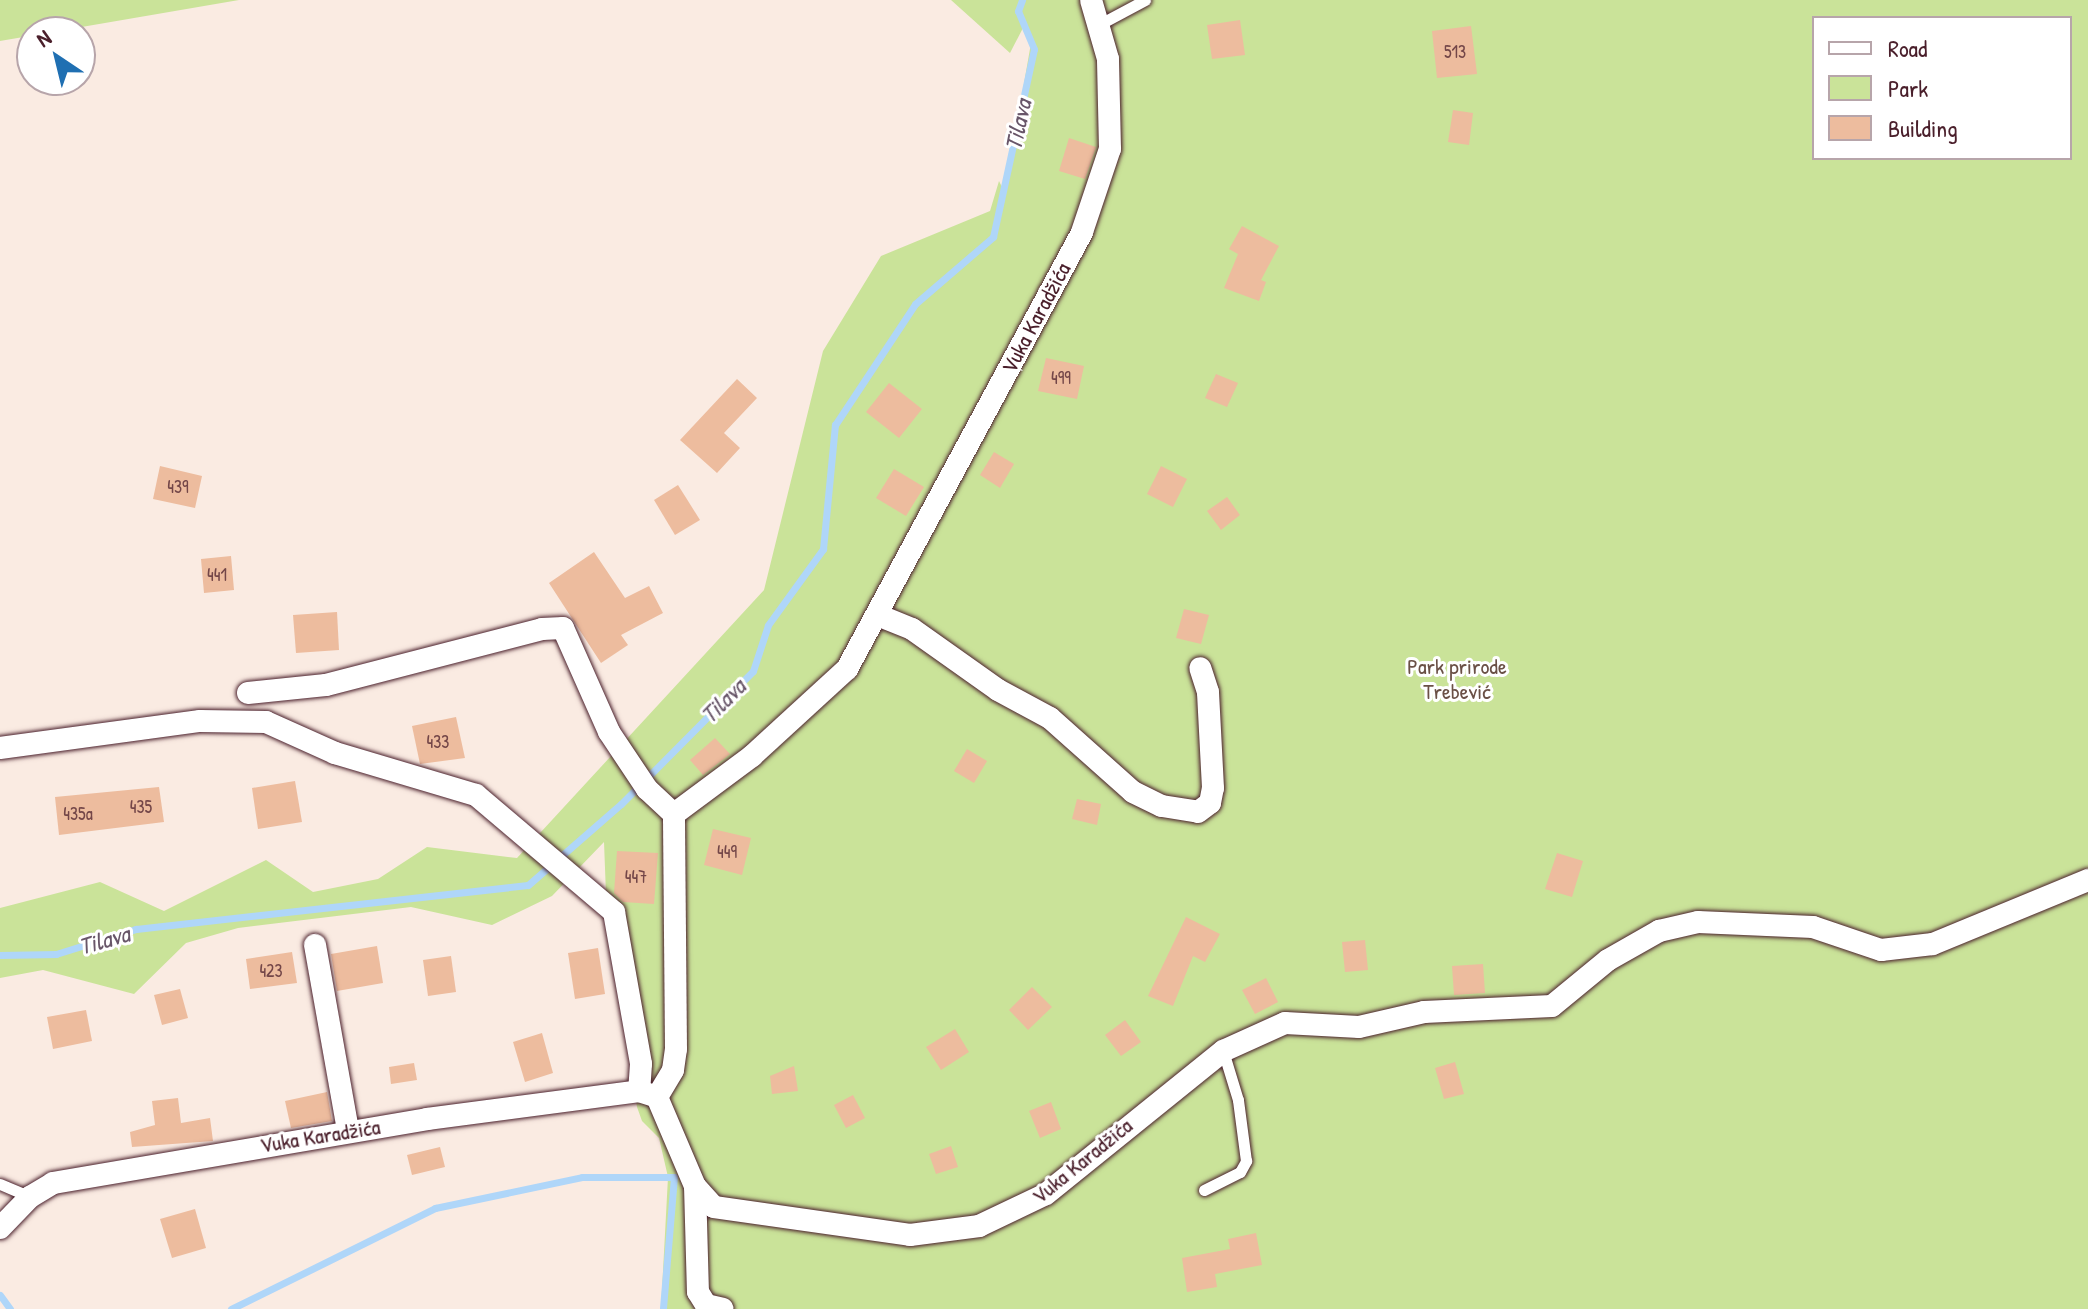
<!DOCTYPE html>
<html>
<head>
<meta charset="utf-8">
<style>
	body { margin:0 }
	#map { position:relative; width:2088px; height:1309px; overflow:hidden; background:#faebe2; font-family:"Patrick Hand",sans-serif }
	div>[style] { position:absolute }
	.green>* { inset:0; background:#cae399 }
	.stream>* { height:7px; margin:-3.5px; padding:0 3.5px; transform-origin:3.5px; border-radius:3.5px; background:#afd6f9 }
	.building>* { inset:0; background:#edbc9e }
	.roads { filter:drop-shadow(0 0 2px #4a1f2b) drop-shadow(0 0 2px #4a1f2b) }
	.service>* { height:11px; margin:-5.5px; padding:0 5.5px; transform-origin:5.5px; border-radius:5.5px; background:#fff }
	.minor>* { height:22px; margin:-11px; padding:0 11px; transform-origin:11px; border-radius:11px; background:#fff }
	span { translate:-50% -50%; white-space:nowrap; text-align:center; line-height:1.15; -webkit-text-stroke:6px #fff; paint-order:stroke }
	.number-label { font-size:18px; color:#734648 }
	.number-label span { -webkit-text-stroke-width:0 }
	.street-label { font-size:22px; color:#4a1f2b }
	.park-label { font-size:22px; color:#6a5046 }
	.water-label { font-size:24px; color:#685669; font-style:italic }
	.legend { position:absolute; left:1812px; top:16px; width:260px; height:144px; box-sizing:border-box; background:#fff; border:2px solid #b7a5aa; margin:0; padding:10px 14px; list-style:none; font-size:24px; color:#4a1f2b }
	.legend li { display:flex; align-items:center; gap:16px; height:40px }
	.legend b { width:40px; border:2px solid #b7a5aa }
	.north { position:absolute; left:16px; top:16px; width:80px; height:80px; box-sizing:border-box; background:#fff; border:2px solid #b7a5aa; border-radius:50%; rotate:325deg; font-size:22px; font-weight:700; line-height:32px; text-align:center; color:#4a1f2b }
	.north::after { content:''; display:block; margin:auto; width:28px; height:36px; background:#1f6fb2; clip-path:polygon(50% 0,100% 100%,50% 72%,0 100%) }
</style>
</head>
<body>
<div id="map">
	<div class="green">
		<i style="clip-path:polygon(0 0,239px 0,0 41px)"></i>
		<i style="clip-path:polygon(evenodd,951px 0,2088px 0,2088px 1309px,661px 1309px,668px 1177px,659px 1138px,642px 1121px,637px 1107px,607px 921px,604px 842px,552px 896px,492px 925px,411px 907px,238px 928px,186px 943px,134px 994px,43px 970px,0 978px,0 908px,100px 882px,164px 911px,266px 860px,313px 892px,378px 879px,427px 847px,517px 858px,764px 590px,823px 351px,881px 256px,990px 211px,999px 181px,1005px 193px,1031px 43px,1024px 26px,1010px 53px,951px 0,1814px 18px,2070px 18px,2070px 158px,1814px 158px,1814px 18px)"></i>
	</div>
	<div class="stream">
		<i style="left:0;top:955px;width:56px;rotate:-1deg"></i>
		<i style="left:56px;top:954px;width:84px;rotate:-17.4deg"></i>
		<i style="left:136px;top:929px;width:394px;rotate:-6.4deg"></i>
		<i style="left:528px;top:885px;width:123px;rotate:-41.1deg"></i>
		<i style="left:621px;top:804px;width:187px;rotate:-45.2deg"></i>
		<i style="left:753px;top:671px;width:48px;rotate:-71.9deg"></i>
		<i style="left:768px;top:625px;width:94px;rotate:-54.1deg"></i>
		<i style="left:823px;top:549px;width:125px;rotate:-84.5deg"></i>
		<i style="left:835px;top:425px;width:145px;rotate:-56.5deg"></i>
		<i style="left:915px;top:304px;width:103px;rotate:-40.7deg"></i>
		<i style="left:993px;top:237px;width:192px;rotate:-77.7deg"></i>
		<i style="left:1034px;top:49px;width:41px;rotate:-112.8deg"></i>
		<i style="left:1018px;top:11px;width:12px;rotate:-70deg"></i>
		<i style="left:0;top:1295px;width:17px;rotate:54deg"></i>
		<i style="left:231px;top:1309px;width:228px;rotate:-26.3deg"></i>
		<i style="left:435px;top:1208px;width:150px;rotate:-11.9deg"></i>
		<i style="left:582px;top:1177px;width:92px"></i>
		<i style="left:674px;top:1177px;width:132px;rotate:94.8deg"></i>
	</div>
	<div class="building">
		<i style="clip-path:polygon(1240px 20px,1245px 55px,1212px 59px,1207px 25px)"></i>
		<i style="clip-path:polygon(1471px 26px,1477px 74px,1437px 78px,1432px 31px)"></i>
		<i style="clip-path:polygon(1453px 110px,1473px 113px,1469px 145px,1448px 142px)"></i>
		<i style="clip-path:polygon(1069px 138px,1096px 147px,1085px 179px,1059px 171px)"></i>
		<i style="clip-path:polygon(1242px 226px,1279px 246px,1261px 280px,1266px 282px,1259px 301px,1224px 288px,1238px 254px,1229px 249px)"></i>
		<i style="clip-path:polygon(1046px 358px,1084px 366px,1077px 399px,1038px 391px)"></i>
		<i style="clip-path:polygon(1216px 374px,1238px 383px,1227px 407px,1205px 398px)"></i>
		<i style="clip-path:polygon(737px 379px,757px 398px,724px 433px,740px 448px,717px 473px,680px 440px)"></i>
		<i style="clip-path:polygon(889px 383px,922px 409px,899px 438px,866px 412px)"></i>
		<i style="clip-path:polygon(994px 452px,1014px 464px,1000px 488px,980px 475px)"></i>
		<i style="clip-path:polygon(160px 466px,202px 476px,195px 508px,153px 499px)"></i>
		<i style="clip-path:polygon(1161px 466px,1187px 479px,1173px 507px,1147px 494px)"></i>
		<i style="clip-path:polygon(894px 469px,924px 487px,906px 516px,876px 498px)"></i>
		<i style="clip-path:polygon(678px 485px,700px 520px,675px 535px,654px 500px)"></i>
		<i style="clip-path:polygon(1227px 497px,1240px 515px,1221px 530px,1207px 511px)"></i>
		<i style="clip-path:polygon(594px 552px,625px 598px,649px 586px,663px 613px,621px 635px,628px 645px,601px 663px,549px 583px)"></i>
		<i style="clip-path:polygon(231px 556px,234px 590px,204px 593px,201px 559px)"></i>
		<i style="clip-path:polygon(1184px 609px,1209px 615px,1201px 644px,1176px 638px)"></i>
		<i style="clip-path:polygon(337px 612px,339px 650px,296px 653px,293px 615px)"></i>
		<i style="clip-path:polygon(456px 717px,465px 758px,420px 764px,412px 726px)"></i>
		<i style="clip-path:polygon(715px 738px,730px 754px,703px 775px,690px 760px)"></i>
		<i style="clip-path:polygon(967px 749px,987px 761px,974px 783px,954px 771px)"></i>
		<i style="clip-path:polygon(295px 781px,302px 822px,258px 829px,252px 788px)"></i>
		<i style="clip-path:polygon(159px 787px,164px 822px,59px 835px,55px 797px)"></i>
		<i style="clip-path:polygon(1077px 799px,1101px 804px,1097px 825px,1072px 819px)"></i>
		<i style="clip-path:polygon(713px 829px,751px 838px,742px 875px,704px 865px)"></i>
		<i style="clip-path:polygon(617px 851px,658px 853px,654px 904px,623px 902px,614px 893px)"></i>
		<i style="clip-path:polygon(1557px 853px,1583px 861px,1572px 897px,1545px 889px)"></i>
		<i style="clip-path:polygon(1186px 917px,1220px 934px,1205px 962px,1193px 956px,1173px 1006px,1148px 996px)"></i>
		<i style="clip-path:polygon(1365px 940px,1368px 970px,1345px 972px,1342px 942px)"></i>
		<i style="clip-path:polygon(377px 946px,383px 983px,337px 991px,331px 954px)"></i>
		<i style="clip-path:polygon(598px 948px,605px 994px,575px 999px,568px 953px)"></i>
		<i style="clip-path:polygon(292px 952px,297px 983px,250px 989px,246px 959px)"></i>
		<i style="clip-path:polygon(451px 956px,456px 992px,428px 996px,423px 960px)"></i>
		<i style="clip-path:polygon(1483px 964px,1485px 993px,1454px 995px,1452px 966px)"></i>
		<i style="clip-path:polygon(1266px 978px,1278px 1002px,1255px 1014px,1242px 990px)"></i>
		<i style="clip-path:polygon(1032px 987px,1052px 1007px,1028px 1030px,1009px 1010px)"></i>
		<i style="clip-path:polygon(180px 989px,188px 1018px,162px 1025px,154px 995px)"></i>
		<i style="clip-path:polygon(86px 1010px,92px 1041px,53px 1049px,47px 1017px)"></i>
		<i style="clip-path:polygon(1125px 1020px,1141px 1042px,1121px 1056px,1105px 1035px)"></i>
		<i style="clip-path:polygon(955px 1029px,969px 1052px,941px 1070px,926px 1047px)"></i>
		<i style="clip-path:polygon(542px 1033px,553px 1073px,525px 1082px,513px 1042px)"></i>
		<i style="clip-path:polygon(1455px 1062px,1464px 1094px,1444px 1099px,1435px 1068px)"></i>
		<i style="clip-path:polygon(414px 1063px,417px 1080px,391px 1084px,389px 1067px)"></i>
		<i style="clip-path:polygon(794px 1066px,798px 1091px,772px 1094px,770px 1076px)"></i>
		<i style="clip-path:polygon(327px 1092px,332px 1121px,291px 1128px,285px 1101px)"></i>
		<i style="clip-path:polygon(853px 1095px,865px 1118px,846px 1128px,834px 1105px)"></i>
		<i style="clip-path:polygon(178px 1098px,181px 1123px,210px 1118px,213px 1141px,132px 1147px,130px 1132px,155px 1125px,152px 1101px)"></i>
		<i style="clip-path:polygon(1051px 1102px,1061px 1129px,1040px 1138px,1029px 1111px)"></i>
		<i style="clip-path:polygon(951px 1146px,958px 1167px,936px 1174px,929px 1154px)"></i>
		<i style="clip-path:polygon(440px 1147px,445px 1167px,412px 1175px,407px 1155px)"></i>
		<i style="clip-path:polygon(195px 1209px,206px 1248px,172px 1258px,160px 1219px)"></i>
		<i style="clip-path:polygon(1256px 1233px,1262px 1265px,1215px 1274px,1217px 1287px,1187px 1292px,1182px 1258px,1230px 1249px,1228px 1239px)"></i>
	</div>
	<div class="roads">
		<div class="service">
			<i style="left:1100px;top:24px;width:51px;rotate:-28.1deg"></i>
			<i style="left:0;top:1184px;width:33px;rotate:23deg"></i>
			<i style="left:1204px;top:1190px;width:40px;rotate:-26.6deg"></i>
			<i style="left:1240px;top:1172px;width:13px;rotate:-61deg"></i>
			<i style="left:1246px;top:1161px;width:62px;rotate:-97.5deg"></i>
			<i style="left:1238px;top:1100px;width:51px;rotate:-107deg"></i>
		</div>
		<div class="minor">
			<i style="left:880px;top:616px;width:35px;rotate:22deg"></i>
			<i style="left:912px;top:629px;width:105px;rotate:35.3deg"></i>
			<i style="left:998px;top:690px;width:59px;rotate:28.3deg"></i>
			<i style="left:1050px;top:718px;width:111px;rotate:41.7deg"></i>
			<i style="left:1133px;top:792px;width:32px;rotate:26deg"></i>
			<i style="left:1162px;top:806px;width:36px;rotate:9deg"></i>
			<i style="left:1198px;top:812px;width:15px;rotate:-37deg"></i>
			<i style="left:1210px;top:803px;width:15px;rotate:-79deg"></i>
			<i style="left:1213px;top:788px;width:96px;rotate:-93deg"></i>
			<i style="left:1208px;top:692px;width:25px;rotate:-108deg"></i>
			<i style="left:248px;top:693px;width:78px;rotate:-5.9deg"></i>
			<i style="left:326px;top:685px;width:223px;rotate:-14.5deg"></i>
			<i style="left:542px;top:629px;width:21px;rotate:-3deg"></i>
			<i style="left:563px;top:628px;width:114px;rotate:66.1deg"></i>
			<i style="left:609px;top:732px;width:69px;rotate:56.3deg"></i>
			<i style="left:647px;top:789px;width:37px;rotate:43deg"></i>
			<i style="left:0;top:748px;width:202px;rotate:-7.7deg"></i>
			<i style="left:200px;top:721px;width:66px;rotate:0.9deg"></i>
			<i style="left:266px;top:722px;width:76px;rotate:24.2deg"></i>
			<i style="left:335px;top:753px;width:147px;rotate:16.6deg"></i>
			<i style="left:476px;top:795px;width:181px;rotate:40.3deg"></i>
			<i style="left:614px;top:912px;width:154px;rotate:79.9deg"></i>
			<i style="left:641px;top:1064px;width:27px;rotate:94deg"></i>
			<i style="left:315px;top:945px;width:188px;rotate:79.9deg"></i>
			<i style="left:657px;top:1097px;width:97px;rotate:66.9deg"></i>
			<i style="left:695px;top:1186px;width:28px;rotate:48deg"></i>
			<i style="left:714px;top:1207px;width:198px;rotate:8.1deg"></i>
			<i style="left:910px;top:1235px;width:70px;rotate:-7.4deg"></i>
			<i style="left:979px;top:1226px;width:74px;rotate:-25.5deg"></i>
			<i style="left:1046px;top:1194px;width:228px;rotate:-38.9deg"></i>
			<i style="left:1223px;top:1051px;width:68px;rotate:-24.3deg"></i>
			<i style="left:1285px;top:1023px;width:74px;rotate:3.1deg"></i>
			<i style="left:1359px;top:1027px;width:67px;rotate:-13deg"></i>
			<i style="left:1424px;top:1012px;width:128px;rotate:-2.7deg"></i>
			<i style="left:1552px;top:1006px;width:72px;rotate:-39.4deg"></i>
			<i style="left:1608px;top:960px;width:59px;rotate:-29.6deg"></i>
			<i style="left:1659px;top:931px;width:40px;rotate:-13deg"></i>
			<i style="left:1698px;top:922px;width:115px;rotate:2.5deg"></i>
			<i style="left:1813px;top:927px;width:72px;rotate:18.7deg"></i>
			<i style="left:1881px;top:950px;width:52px;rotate:-6.6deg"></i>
			<i style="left:1933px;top:944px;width:168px;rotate:-22.4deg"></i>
			<i style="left:695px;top:1186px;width:106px;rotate:88.4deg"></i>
			<i style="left:698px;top:1292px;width:15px;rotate:58deg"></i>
			<i style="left:706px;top:1305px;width:17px;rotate:13deg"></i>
			<i style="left:0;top:1228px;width:43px;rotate:-45.9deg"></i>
			<i style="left:30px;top:1197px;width:27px;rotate:-31deg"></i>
			<i style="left:53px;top:1183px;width:379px;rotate:-9.7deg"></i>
			<i style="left:427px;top:1119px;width:214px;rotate:-7.5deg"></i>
			<i style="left:639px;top:1091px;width:19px;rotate:18deg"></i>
			<i style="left:657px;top:1097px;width:31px;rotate:-59deg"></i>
			<i style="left:673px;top:1070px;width:21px;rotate:-82deg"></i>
			<i style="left:676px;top:1049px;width:235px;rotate:-90.5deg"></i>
			<i style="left:674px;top:814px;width:97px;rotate:-36.6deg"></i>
			<i style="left:752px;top:756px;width:129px;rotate:-42.5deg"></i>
			<i style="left:847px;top:669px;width:496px;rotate:-61.7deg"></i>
			<i style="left:1082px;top:232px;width:88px;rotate:-71.4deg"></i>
			<i style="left:1110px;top:149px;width:90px;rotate:-91.3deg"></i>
			<i style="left:1108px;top:59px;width:61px;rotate:-106.1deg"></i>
		</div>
	</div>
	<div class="number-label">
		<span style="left:1455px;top:52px">513</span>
		<span style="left:1061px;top:378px">499</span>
		<span style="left:178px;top:487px">439</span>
		<span style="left:217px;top:575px">441</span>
		<span style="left:438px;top:742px">433</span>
		<span style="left:141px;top:807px">435</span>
		<span style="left:78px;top:814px">435a</span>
		<span style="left:727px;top:852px">449</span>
		<span style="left:636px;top:877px">447</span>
		<span style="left:271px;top:971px">423</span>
	</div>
	<div class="street-label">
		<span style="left:1036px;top:318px;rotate:-62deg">Vuka Karadžića</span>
		<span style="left:320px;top:1136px;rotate:-9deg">Vuka Karadžića</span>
		<span style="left:1082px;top:1161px;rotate:-39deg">Vuka Karadžića</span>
	</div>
	<div class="park-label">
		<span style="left:1457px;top:679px">Park prirode<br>Trebević</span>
	</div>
	<div class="water-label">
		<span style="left:1018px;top:125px;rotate:-78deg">Tilava</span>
		<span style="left:723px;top:701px;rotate:-45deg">Tilava</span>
		<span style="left:104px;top:940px;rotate:-16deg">Tilava</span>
	</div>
	<ul class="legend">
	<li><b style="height:10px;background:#fff"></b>Road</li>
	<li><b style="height:22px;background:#cae399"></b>Park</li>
	<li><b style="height:22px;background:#edbc9e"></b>Building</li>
	</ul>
	<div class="north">N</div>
</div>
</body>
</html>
